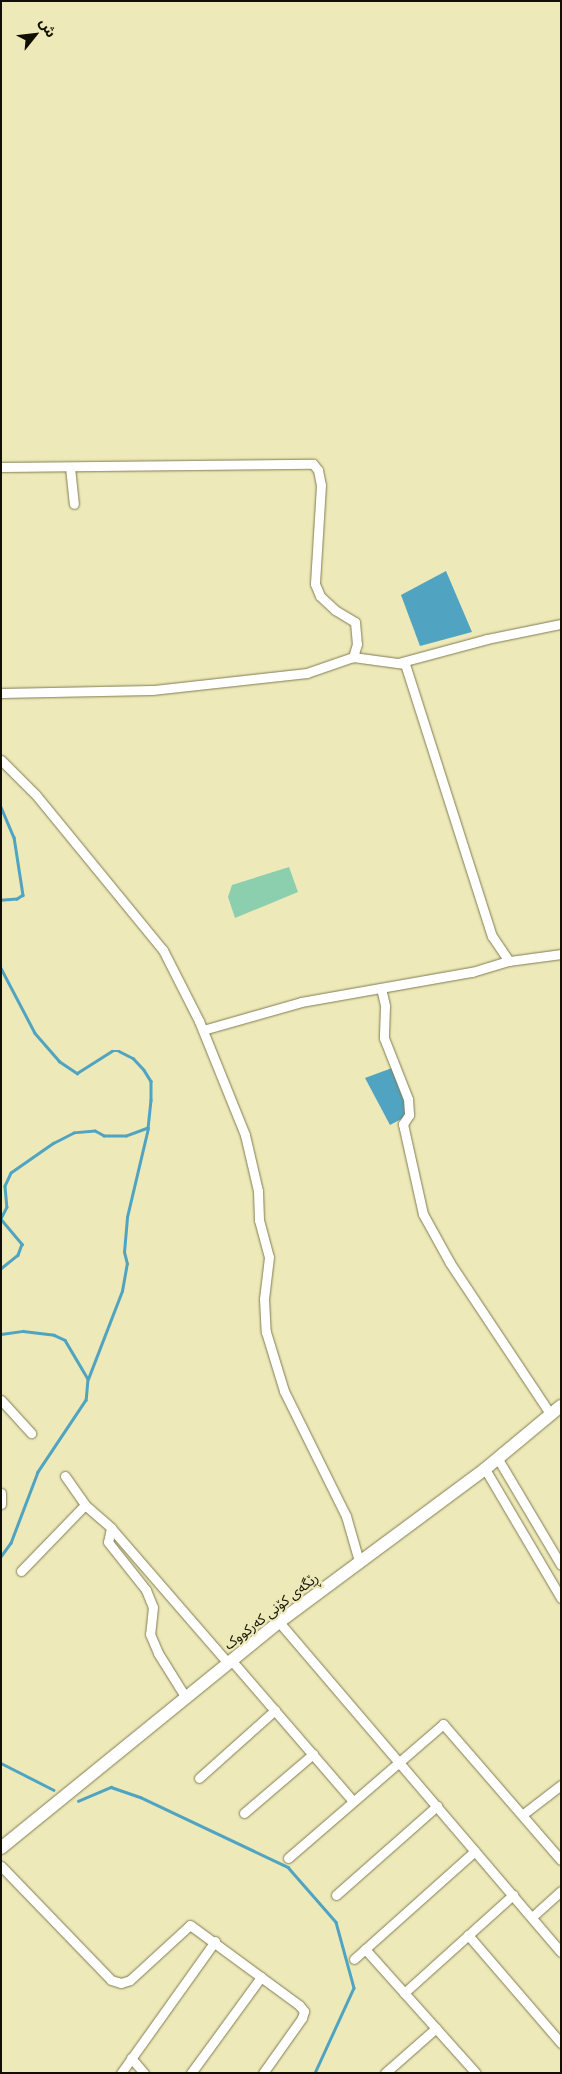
<!DOCTYPE html>
<html>
<head>
<meta charset="utf-8">
<style>
	body { margin:0 }
	#map { position:relative; width:562px; height:2074px; overflow:hidden; background:#ede9b9; font-family:"Space Grotesk","Noto Sans Arabic",sans-serif }
	div>[style] { position:absolute }
	.green>* { inset:0; background:#8ccfaf }
	.water>* { inset:0; background:#50a4c1 }
	.stream>* { height:2.5px; margin:-1.25px; padding:0 1.25px; transform-origin:1.25px; border-radius:1.25px; background:#50a4c1 }
	.roads { filter:drop-shadow(0 0 1px #807c50) drop-shadow(0 0 1px #807c50) }
	.street>* { height:9px; margin:-4.5px; padding:0 4.5px; transform-origin:4.5px; border-radius:4.5px; background:#fff }
	.secondary>* { height:12px; margin:-6px; padding:0 6px; transform-origin:6px; border-radius:6px; background:#fff }
	span { translate:-50% -50%; white-space:nowrap; text-align:center; line-height:1.15; -webkit-text-stroke:4.5px #ede9b9; paint-order:stroke }
	.street-label { font-size:14px; color:#110f01 }
	.frame { position:absolute; inset:0; border:2px solid #110f01; pointer-events:none }
	.north { position:absolute; left:10px; top:10px; width:50px; height:50px; -webkit-text-stroke:4px #ede9b9; paint-order:stroke; rotate:61deg; font-size:14px; font-weight:700; line-height:20px; text-align:center; color:#110f01 }
	.north::after { content:''; display:block; margin:auto; width:18px; height:22px; background:#110f01; clip-path:polygon(50% 0,100% 100%,50% 72%,0 100%) }
</style>
</head>
<body>
<div id="map">
	<div class="green">
		<i style="clip-path:polygon(289px 867px,298px 892px,235px 918px,228px 897px,232px 885px)"></i>
	</div>
	<div class="water">
		<i style="clip-path:polygon(446px 571px,472px 632px,420px 646px,401px 595px)"></i>
		<i style="clip-path:polygon(392px 1068px,409px 1115px,390px 1125px,365px 1078px)"></i>
	</div>
	<div class="stream">
		<i style="left:1px;top:807px;width:33px;rotate:67deg"></i>
		<i style="left:14px;top:837px;width:59px;rotate:81.2deg"></i>
		<i style="left:23px;top:895px;width:7px;rotate:146deg"></i>
		<i style="left:17px;top:899px;width:16px;rotate:176deg"></i>
		<i style="left:1px;top:968px;width:73px;rotate:62.4deg"></i>
		<i style="left:35px;top:1033px;width:37px;rotate:49deg"></i>
		<i style="left:59px;top:1061px;width:22px;rotate:34deg"></i>
		<i style="left:77px;top:1073px;width:41px;rotate:-32.2deg"></i>
		<i style="left:112px;top:1051px;width:7px"></i>
		<i style="left:119px;top:1051px;width:16px;rotate:27deg"></i>
		<i style="left:133px;top:1058px;width:16px;rotate:47deg"></i>
		<i style="left:144px;top:1070px;width:13px;rotate:58deg"></i>
		<i style="left:151px;top:1081px;width:19px;rotate:90deg"></i>
		<i style="left:151px;top:1100px;width:28px;rotate:96deg"></i>
		<i style="left:148px;top:1128px;width:23px;rotate:160deg"></i>
		<i style="left:126px;top:1136px;width:22px;rotate:180deg"></i>
		<i style="left:104px;top:1136px;width:10px;rotate:-151deg"></i>
		<i style="left:95px;top:1131px;width:21px;rotate:175deg"></i>
		<i style="left:74px;top:1133px;width:22px;rotate:153deg"></i>
		<i style="left:54px;top:1143px;width:52px;rotate:145.1deg"></i>
		<i style="left:11px;top:1173px;width:14px;rotate:115deg"></i>
		<i style="left:5px;top:1186px;width:21px;rotate:85deg"></i>
		<i style="left:7px;top:1207px;width:13px;rotate:117deg"></i>
		<i style="left:1px;top:1219px;width:33px;rotate:50deg"></i>
		<i style="left:22px;top:1244px;width:12px;rotate:110deg"></i>
		<i style="left:18px;top:1255px;width:22px;rotate:141deg"></i>
		<i style="left:1px;top:1334px;width:22px;rotate:-8deg"></i>
		<i style="left:23px;top:1331px;width:31px;rotate:7deg"></i>
		<i style="left:54px;top:1335px;width:12px;rotate:24deg"></i>
		<i style="left:65px;top:1340px;width:45px;rotate:59.5deg"></i>
		<i style="left:88px;top:1379px;width:21px;rotate:95deg"></i>
		<i style="left:86px;top:1400px;width:87px;rotate:123.7deg"></i>
		<i style="left:38px;top:1472px;width:76px;rotate:110.8deg"></i>
		<i style="left:11px;top:1543px;width:17px;rotate:126deg"></i>
		<i style="left:88px;top:1379px;width:94px;rotate:-68.9deg"></i>
		<i style="left:122px;top:1291px;width:27px;rotate:-80deg"></i>
		<i style="left:127px;top:1264px;width:12px;rotate:-104deg"></i>
		<i style="left:124px;top:1252px;width:35px;rotate:-85deg"></i>
		<i style="left:127px;top:1217px;width:91px;rotate:-76.7deg"></i>
		<i style="left:1px;top:1763px;width:59px;rotate:27deg"></i>
		<i style="left:78px;top:1801px;width:36px;rotate:-23deg"></i>
		<i style="left:111px;top:1787px;width:31px;rotate:19deg"></i>
		<i style="left:140px;top:1797px;width:164px;rotate:25.3deg"></i>
		<i style="left:288px;top:1867px;width:73px;rotate:48.9deg"></i>
		<i style="left:336px;top:1922px;width:68px;rotate:74.7deg"></i>
		<i style="left:354px;top:1988px;width:94px;rotate:114.6deg"></i>
	</div>
	<div class="roads">
		<div class="street">
			<i style="left:1px;top:467px;width:312px;rotate:-0.6deg"></i>
			<i style="left:313px;top:464px;width:8px;rotate:50deg"></i>
			<i style="left:318px;top:470px;width:15px;rotate:79deg"></i>
			<i style="left:321px;top:485px;width:99px;rotate:93.5deg"></i>
			<i style="left:315px;top:584px;width:13px;rotate:67deg"></i>
			<i style="left:320px;top:596px;width:21px;rotate:43deg"></i>
			<i style="left:335px;top:610px;width:23px;rotate:31deg"></i>
			<i style="left:355px;top:622px;width:22px;rotate:85deg"></i>
			<i style="left:357px;top:644px;width:14px;rotate:107deg"></i>
			<i style="left:353px;top:657px;width:49px;rotate:160.8deg"></i>
			<i style="left:307px;top:673px;width:156px;rotate:173.7deg"></i>
			<i style="left:152px;top:690px;width:151px;rotate:178.9deg"></i>
			<i style="left:70px;top:467px;width:37px;rotate:84deg"></i>
			<i style="left:353px;top:657px;width:52px;rotate:7.7deg"></i>
			<i style="left:405px;top:664px;width:286px;rotate:72.3deg"></i>
			<i style="left:492px;top:936px;width:30px;rotate:56deg"></i>
			<i style="left:509px;top:961px;width:52px;rotate:-7.7deg"></i>
			<i style="left:398px;top:663px;width:92px;rotate:-15.1deg"></i>
			<i style="left:487px;top:639px;width:76px;rotate:-11.5deg"></i>
			<i style="left:1px;top:760px;width:49px;rotate:45deg"></i>
			<i style="left:36px;top:795px;width:200px;rotate:50.7deg"></i>
			<i style="left:163px;top:950px;width:80px;rotate:63.1deg"></i>
			<i style="left:199px;top:1021px;width:123px;rotate:68deg"></i>
			<i style="left:245px;top:1135px;width:57px;rotate:76.9deg"></i>
			<i style="left:258px;top:1191px;width:29px;rotate:88deg"></i>
			<i style="left:259px;top:1220px;width:38px;rotate:75deg"></i>
			<i style="left:269px;top:1257px;width:42px;rotate:96.8deg"></i>
			<i style="left:264px;top:1299px;width:33px;rotate:87deg"></i>
			<i style="left:266px;top:1332px;width:62px;rotate:73deg"></i>
			<i style="left:284px;top:1391px;width:140px;rotate:63.6deg"></i>
			<i style="left:346px;top:1516px;width:47px;rotate:73.9deg"></i>
			<i style="left:381px;top:988px;width:18px;rotate:77deg"></i>
			<i style="left:385px;top:1006px;width:32px;rotate:92deg"></i>
			<i style="left:384px;top:1038px;width:66px;rotate:68.5deg"></i>
			<i style="left:408px;top:1099px;width:16px;rotate:86deg"></i>
			<i style="left:409px;top:1115px;width:11px;rotate:124deg"></i>
			<i style="left:403px;top:1124px;width:92px;rotate:77.5deg"></i>
			<i style="left:423px;top:1214px;width:56px;rotate:61.1deg"></i>
			<i style="left:450px;top:1263px;width:182px;rotate:56.4deg"></i>
			<i style="left:203px;top:1030px;width:102px;rotate:-15.9deg"></i>
			<i style="left:301px;top:1002px;width:174px;rotate:-10deg"></i>
			<i style="left:472px;top:972px;width:39px;rotate:-17deg"></i>
			<i style="left:1px;top:1400px;width:45px;rotate:47.7deg"></i>
			<i style="left:498px;top:1459px;width:123px;rotate:59.3deg"></i>
			<i style="left:485px;top:1469px;width:150px;rotate:59.5deg"></i>
			<i style="left:65px;top:1476px;width:35px;rotate:55deg"></i>
			<i style="left:1px;top:1493px;width:11px;rotate:90deg"></i>
			<i style="left:111px;top:1528px;width:14px;rotate:102deg"></i>
			<i style="left:108px;top:1542px;width:61px;rotate:51.6deg"></i>
			<i style="left:146px;top:1590px;width:18px;rotate:68deg"></i>
			<i style="left:153px;top:1607px;width:27px;rotate:96deg"></i>
			<i style="left:150px;top:1634px;width:21px;rotate:67deg"></i>
			<i style="left:158px;top:1653px;width:53px;rotate:58.1deg"></i>
			<i style="left:21px;top:1571px;width:92px;rotate:-45.9deg"></i>
			<i style="left:85px;top:1505px;width:35px;rotate:41deg"></i>
			<i style="left:111px;top:1528px;width:179px;rotate:49.1deg"></i>
			<i style="left:279px;top:1622px;width:434px;rotate:49.5deg"></i>
			<i style="left:232px;top:1661px;width:185px;rotate:49.2deg"></i>
			<i style="left:199px;top:1778px;width:102px;rotate:-41.8deg"></i>
			<i style="left:244px;top:1813px;width:91px;rotate:-40.5deg"></i>
			<i style="left:522px;top:1815px;width:49px;rotate:-37.6deg"></i>
			<i style="left:288px;top:1858px;width:205px;rotate:-40.8deg"></i>
			<i style="left:443px;top:1724px;width:180px;rotate:49.1deg"></i>
			<i style="left:1px;top:1866px;width:158px;rotate:46deg"></i>
			<i style="left:111px;top:1980px;width:10px;rotate:17deg"></i>
			<i style="left:121px;top:1983px;width:9px;rotate:-18deg"></i>
			<i style="left:130px;top:1980px;width:81px;rotate:-42.5deg"></i>
			<i style="left:190px;top:1925px;width:135px;rotate:36.3deg"></i>
			<i style="left:299px;top:2005px;width:8px;rotate:50deg"></i>
			<i style="left:304px;top:2011px;width:7px;rotate:106deg"></i>
			<i style="left:302px;top:2018px;width:67px;rotate:125.3deg"></i>
			<i style="left:336px;top:1895px;width:135px;rotate:-41.4deg"></i>
			<i style="left:532px;top:1917px;width:39px;rotate:-42deg"></i>
			<i style="left:468px;top:1935px;width:143px;rotate:49.3deg"></i>
			<i style="left:365px;top:1949px;width:166px;rotate:48.2deg"></i>
			<i style="left:354px;top:1959px;width:162px;rotate:-41.8deg"></i>
			<i style="left:404px;top:1993px;width:147px;rotate:-42deg"></i>
			<i style="left:131px;top:2058px;width:20px;rotate:49deg"></i>
			<i style="left:121px;top:2073px;width:162px;rotate:-54.5deg"></i>
			<i style="left:191px;top:2073px;width:119px;rotate:-53.9deg"></i>
			<i style="left:385px;top:2073px;width:68px;rotate:-41.4deg"></i>
		</div>
		<div class="secondary">
			<i style="left:1px;top:1848px;width:358px;rotate:-39.1deg"></i>
			<i style="left:279px;top:1622px;width:257px;rotate:-36.6deg"></i>
			<i style="left:485px;top:1469px;width:99px;rotate:-39.7deg"></i>
		</div>
	</div>
	<div class="street-label">
		<span style="left:271px;top:1611px;rotate:-38deg">ڕێگەی کۆنی کەرکووک</span>
	</div>
	<div class="frame"></div>
	<div class="north">ش</div>
</div>
</body>
</html>
